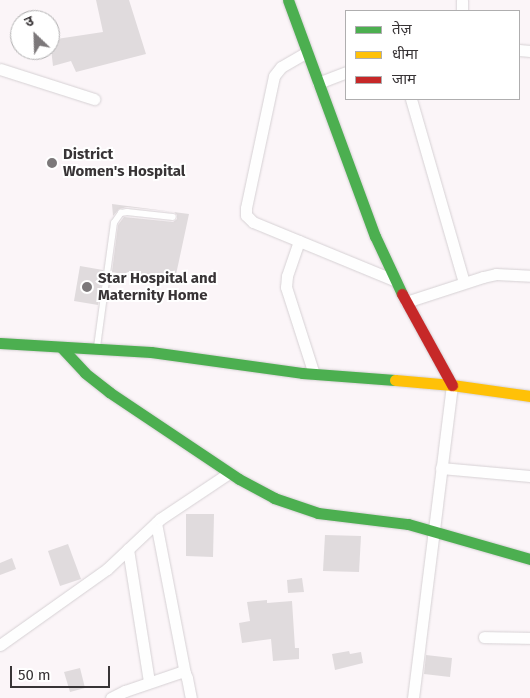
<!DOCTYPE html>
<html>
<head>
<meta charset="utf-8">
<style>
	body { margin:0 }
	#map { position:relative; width:530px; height:698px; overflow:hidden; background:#fbf5f8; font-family:"Fira Sans","Noto Sans Devanagari",sans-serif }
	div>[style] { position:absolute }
	.building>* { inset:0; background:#e0dbdd }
	.roads { filter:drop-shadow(0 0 1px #d6d1d4) drop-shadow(0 0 1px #d6d1d4) }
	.lane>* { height:5.5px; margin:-2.75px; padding:0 2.75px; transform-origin:2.75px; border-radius:2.75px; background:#fefefe }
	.street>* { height:11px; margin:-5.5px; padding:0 5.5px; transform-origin:5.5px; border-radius:5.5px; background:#fefefe }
	.fast>* { height:11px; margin:-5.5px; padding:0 5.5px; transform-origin:5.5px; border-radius:5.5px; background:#4caf50 }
	.slow>* { height:11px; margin:-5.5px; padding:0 5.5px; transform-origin:5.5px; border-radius:5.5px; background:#ffc107 }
	.jam>* { height:11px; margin:-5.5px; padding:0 5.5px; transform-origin:5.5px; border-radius:5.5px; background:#c62828 }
	.dots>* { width:14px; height:14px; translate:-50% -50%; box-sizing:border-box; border:2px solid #fff; border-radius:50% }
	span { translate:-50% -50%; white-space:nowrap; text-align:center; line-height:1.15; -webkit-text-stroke:4px #fff; paint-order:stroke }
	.poi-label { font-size:15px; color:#383436; font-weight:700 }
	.left { translate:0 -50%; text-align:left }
	.legend { position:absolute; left:345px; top:10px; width:175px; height:90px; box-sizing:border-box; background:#fff; border:1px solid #afaeaf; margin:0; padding:6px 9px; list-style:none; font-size:15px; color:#383436 }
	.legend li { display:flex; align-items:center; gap:10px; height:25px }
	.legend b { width:25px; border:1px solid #afaeaf }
	.north { position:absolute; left:10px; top:10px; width:50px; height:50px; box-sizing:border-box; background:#fff; border:1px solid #afaeaf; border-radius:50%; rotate:336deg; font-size:14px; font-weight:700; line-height:20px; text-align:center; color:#383436 }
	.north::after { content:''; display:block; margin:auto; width:18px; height:22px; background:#7c787a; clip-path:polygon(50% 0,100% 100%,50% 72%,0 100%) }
	.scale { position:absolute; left:10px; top:666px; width:100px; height:22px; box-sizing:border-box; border:2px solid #383436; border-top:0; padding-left:6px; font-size:15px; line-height:18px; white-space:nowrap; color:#383436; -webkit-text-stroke:4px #fff; paint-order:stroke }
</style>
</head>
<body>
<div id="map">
	<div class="building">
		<i style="clip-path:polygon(96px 0,129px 0,146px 54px,76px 72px,71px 61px,53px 66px,50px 40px,103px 32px)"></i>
		<i style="clip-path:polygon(112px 204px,189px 214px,174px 284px,112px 272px,118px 225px,124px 217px,173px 222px,177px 219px,177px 215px,174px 212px,127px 207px,119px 209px,113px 216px)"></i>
		<i style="clip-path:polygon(80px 266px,103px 270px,98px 305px,74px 301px)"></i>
		<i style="clip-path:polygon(186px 514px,214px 514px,213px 557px,186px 556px)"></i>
		<i style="clip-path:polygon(325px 535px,361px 536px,359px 572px,323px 571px)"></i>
		<i style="clip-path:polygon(68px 544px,81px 579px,60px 586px,48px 551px)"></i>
		<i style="clip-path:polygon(12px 558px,16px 569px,0 575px,0 563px)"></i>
		<i style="clip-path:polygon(302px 578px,304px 592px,288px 593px,287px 580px)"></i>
		<i style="clip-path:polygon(267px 600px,267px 603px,292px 601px,295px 648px,299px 648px,299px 659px,273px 661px,271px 639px,242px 643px,239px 623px,250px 621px,247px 602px)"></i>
		<i style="clip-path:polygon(349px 651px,350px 654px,361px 652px,363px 663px,335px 670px,332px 654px)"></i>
		<i style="clip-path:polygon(426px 655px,452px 658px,450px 677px,424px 674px)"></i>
		<i style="clip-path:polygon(80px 668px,85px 688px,70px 692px,64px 672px)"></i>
	</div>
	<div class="roads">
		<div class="lane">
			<i style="left:97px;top:347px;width:125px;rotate:-82.2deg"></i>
			<i style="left:114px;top:223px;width:12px;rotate:-55deg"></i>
			<i style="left:121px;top:213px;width:6px;rotate:-9deg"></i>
			<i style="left:127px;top:212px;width:46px;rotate:6.2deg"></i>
		</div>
		<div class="street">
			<i style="left:462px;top:0;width:11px;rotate:90deg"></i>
			<i style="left:519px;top:50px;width:11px;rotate:5deg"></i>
			<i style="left:307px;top:52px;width:30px;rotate:150deg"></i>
			<i style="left:281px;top:67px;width:11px;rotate:128deg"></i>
			<i style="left:274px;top:76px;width:135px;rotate:102deg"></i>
			<i style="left:246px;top:208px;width:7px;rotate:90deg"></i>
			<i style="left:246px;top:215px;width:10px;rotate:45deg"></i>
			<i style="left:253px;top:222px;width:152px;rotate:22.4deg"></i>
			<i style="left:0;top:69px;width:99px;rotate:17.7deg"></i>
			<i style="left:318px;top:83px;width:30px;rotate:-21deg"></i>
			<i style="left:411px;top:99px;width:191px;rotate:73.9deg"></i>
			<i style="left:299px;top:241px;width:37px;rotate:109deg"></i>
			<i style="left:287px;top:276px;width:11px;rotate:95deg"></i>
			<i style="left:286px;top:287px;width:91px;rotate:72.2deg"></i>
			<i style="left:406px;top:302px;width:81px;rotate:-18deg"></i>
			<i style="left:483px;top:277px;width:13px;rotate:-13deg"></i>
			<i style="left:496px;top:274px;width:34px;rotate:3deg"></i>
			<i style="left:441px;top:468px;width:89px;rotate:5.1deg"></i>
			<i style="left:156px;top:523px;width:153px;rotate:79.1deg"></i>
			<i style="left:128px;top:549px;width:135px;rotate:81deg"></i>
			<i style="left:484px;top:637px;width:46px;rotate:1.2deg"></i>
			<i style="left:0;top:645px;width:131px;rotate:-35.4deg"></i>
			<i style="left:107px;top:569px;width:73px;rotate:-43.3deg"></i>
			<i style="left:160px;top:519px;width:83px;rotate:-33.7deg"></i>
			<i style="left:111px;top:698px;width:16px;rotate:-27deg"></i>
			<i style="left:125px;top:691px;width:59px;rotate:-18.7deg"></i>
			<i style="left:181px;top:672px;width:4px;rotate:14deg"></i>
			<i style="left:185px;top:673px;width:5px;rotate:68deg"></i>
			<i style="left:187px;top:678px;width:20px;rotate:79deg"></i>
			<i style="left:413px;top:698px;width:315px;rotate:-82.9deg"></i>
		</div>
		<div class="fast">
			<i style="left:288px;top:0;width:252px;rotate:69.8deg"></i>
			<i style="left:375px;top:236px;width:64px;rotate:65deg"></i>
			<i style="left:0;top:343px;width:151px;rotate:3.4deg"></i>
			<i style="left:151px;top:352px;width:152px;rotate:7.9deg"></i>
			<i style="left:302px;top:373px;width:93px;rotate:4.3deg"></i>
			<i style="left:61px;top:347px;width:35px;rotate:47deg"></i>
			<i style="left:85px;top:373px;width:31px;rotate:38deg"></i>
			<i style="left:109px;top:392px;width:156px;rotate:33.8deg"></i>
			<i style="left:239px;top:479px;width:40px;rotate:28deg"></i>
			<i style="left:274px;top:498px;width:46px;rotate:18.8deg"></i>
			<i style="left:318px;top:513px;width:91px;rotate:7deg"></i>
			<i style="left:408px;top:524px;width:127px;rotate:16deg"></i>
		</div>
		<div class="slow">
			<i style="left:395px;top:380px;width:57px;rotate:5deg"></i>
			<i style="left:452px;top:385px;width:79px;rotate:8deg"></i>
		</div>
		<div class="jam">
			<i style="left:402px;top:294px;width:104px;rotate:61.2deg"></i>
		</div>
	</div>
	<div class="dots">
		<i style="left:52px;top:163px;background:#7c787a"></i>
		<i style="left:87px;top:287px;background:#7c787a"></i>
	</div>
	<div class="poi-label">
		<span class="left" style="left:63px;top:163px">District<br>Women's Hospital</span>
		<span class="left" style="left:98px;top:287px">Star Hospital and<br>Maternity Home</span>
	</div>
	<ul class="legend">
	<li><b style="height:6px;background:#4caf50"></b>तेज़</li>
	<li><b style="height:6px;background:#ffc107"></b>धीमा</li>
	<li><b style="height:6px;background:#c62828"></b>जाम</li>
	</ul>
	<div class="north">उ</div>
	<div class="scale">50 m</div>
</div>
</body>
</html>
